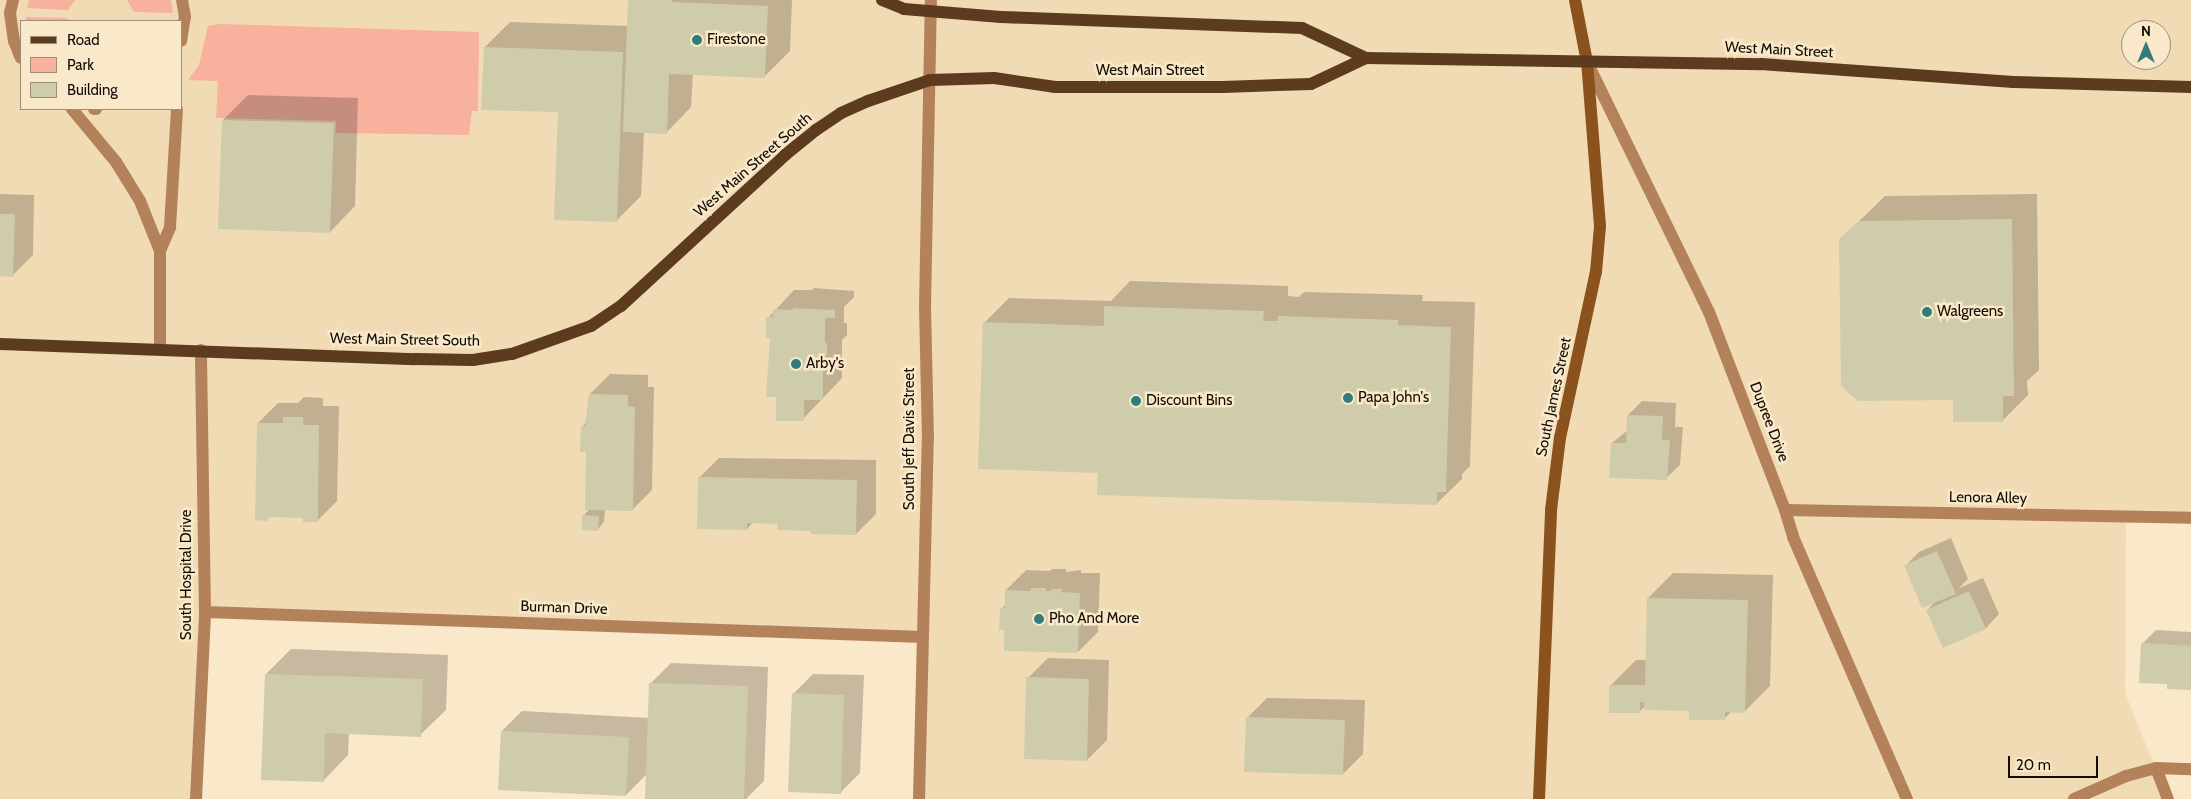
<!DOCTYPE html>
<html>
<head>
<meta charset="utf-8">
<style>
	body { margin:0 }
	#map { position:relative; width:2191px; height:799px; overflow:hidden; background:#f9e8c9; font-family:Cabin,sans-serif }
	div>[style] { position:absolute }
	.built>* { inset:0; background:#f0dbb5 }
	.green>* { inset:0; background:#f7b19d }
	.shadow>* { inset:0; background:#0003 }
	.building>* { inset:0; background:#ceccab }
	.street>* { height:12px; margin:-6px; padding:0 6px; transform-origin:6px; border-radius:6px; background:#b3815a }
	.secondary>* { height:12px; margin:-6px; padding:0 6px; transform-origin:6px; border-radius:6px; background:#8b521e }
	.primary>* { height:12px; margin:-6px; padding:0 6px; transform-origin:6px; border-radius:6px; background:#5c3b1f }
	.dots>* { width:14px; height:14px; translate:-50% -50%; box-sizing:border-box; border:2px solid #f9e8c9; border-radius:50% }
	span { translate:-50% -50%; white-space:nowrap; text-align:center; line-height:1.15; -webkit-text-stroke:5px #f9e8c9; paint-order:stroke }
	.poi-label { font-size:15px; color:#120c03 }
	.left { translate:0 -50%; text-align:left }
	.street-label { font-size:15px; color:#120c03 }
	.legend { position:absolute; left:20px; top:20px; width:162px; height:90px; box-sizing:border-box; background:#f9e8c9; border:1px solid #9d907a; margin:0; padding:6px 9px; list-style:none; font-size:15px; color:#120c03 }
	.legend li { display:flex; align-items:center; gap:10px; height:25px }
	.legend b { width:25px; border:1px solid #9d907a }
	.north { position:absolute; left:2121px; top:20px; width:50px; height:50px; box-sizing:border-box; background:#f9e8c9; border:1px solid #9d907a; border-radius:50%; rotate:0deg; font-size:14px; font-weight:700; line-height:20px; text-align:center; color:#120c03 }
	.north::after { content:''; display:block; margin:auto; width:18px; height:22px; background:#327c7c; clip-path:polygon(50% 0,100% 100%,50% 72%,0 100%) }
	.scale { position:absolute; left:2008px; top:756px; width:90px; height:22px; box-sizing:border-box; border:2px solid #120c03; border-top:0; padding-left:6px; font-size:15px; line-height:18px; white-space:nowrap; color:#120c03; -webkit-text-stroke:4px #f9e8c9; paint-order:stroke }
</style>
</head>
<body>
<div id="map">
	<div class="built">
		<i style="clip-path:polygon(evenodd,0 0,2191px 0,2191px 518px,2126px 517px,2125px 693px,2168px 799px,919px 799px,923px 637px,206px 612px,196px 799px,0 799px,0 0,21px 21px,181px 21px,181px 109px,21px 109px,21px 21px,0 0,2131px 30px,2161px 30px,2161px 60px,2131px 60px,2131px 30px)"></i>
	</div>
	<div class="green">
		<i style="clip-path:polygon(29px 0,75px 0,68px 10px,27px 8px)"></i>
		<i style="clip-path:polygon(127px 0,171px 0,173px 13px,134px 12px)"></i>
		<i style="clip-path:polygon(26px 17px,67px 18px,69px 21px,26px 21px)"></i>
		<i style="clip-path:polygon(220px 24px,479px 32px,478px 111px,472px 111px,469px 135px,336px 133px,336px 121px,216px 118px,218px 81px,188px 80px,199px 65px,208px 26px)"></i>
	</div>
	<div class="shadow">
		<i style="clip-path:polygon(629px 0,792px 0,790px 51px,765px 76px,693px 73px,691px 107px,666px 133px,644px 132px,641px 196px,616px 221px,559px 111px,485px 47px,510px 22px,628px 26px)"></i>
		<i style="clip-path:polygon(248px 95px,358px 98px,355px 206px,330px 232px,223px 120px)"></i>
		<i style="clip-path:polygon(0 194px,34px 195px,33px 255px,13px 275px,0 275px)"></i>
		<i style="clip-path:polygon(2037px 194px,2039px 370px,2027px 381px,2028px 395px,2003px 420px,1954px 398px,1841px 239px,1885px 196px)"></i>
		<i style="clip-path:polygon(1130px 281px,1288px 286px,1288px 296px,1299px 297px,1304px 292px,1423px 295px,1422px 301px,1475px 302px,1470px 466px,1462px 474px,1462px 479px,1436px 504px,1099px 472px,984px 323px,1009px 298px,1111px 301px)"></i>
		<i style="clip-path:polygon(814px 288px,854px 291px,854px 297px,844px 307px,844px 323px,847px 323px,847px 335px,842px 340px,842px 378px,803px 419px,777px 395px,768px 318px,794px 290px,812px 290px)"></i>
		<i style="clip-path:polygon(610px 374px,648px 375px,648px 387px,654px 387px,652px 490px,632px 510px,605px 509px,604px 522px,598px 529px,583px 516px,590px 509px,588px 451px,582px 427px,587px 421px,590px 394px)"></i>
		<i style="clip-path:polygon(304px 397px,323px 398px,323px 406px,339px 406px,337px 501px,317px 521px,304px 516px,270px 516px,267px 519px,258px 423px,278px 403px,298px 403px)"></i>
		<i style="clip-path:polygon(1642px 401px,1676px 403px,1675px 427px,1683px 427px,1680px 465px,1666px 478px,1612px 443px,1628px 430px,1628px 415px)"></i>
		<i style="clip-path:polygon(719px 458px,876px 460px,876px 514px,856px 534px,812px 529px,779px 522px,753px 522px,747px 529px,699px 478px)"></i>
		<i style="clip-path:polygon(1951px 538px,1968px 579px,1959px 588px,1983px 578px,1999px 614px,1986px 628px,1927px 610px,1937px 600px,1905px 566px,1919px 552px)"></i>
		<i style="clip-path:polygon(1052px 569px,1066px 569px,1066px 572px,1081px 570px,1081px 573px,1100px 573px,1098px 632px,1078px 652px,1006px 628px,1001px 609px,1006px 604px,1006px 590px,1026px 570px,1050px 571px)"></i>
		<i style="clip-path:polygon(1673px 573px,1773px 575px,1770px 686px,1745px 711px,1732px 711px,1724px 719px,1690px 709px,1645px 706px,1639px 712px,1611px 685px,1636px 660px,1646px 660px,1648px 598px)"></i>
		<i style="clip-path:polygon(2156px 630px,2191px 632px,2191px 689px,2169px 683px,2142px 644px)"></i>
		<i style="clip-path:polygon(291px 649px,448px 655px,446px 710px,420px 735px,349px 733px,348px 755px,323px 781px,266px 674px)"></i>
		<i style="clip-path:polygon(1048px 658px,1109px 660px,1107px 740px,1087px 760px,1028px 678px)"></i>
		<i style="clip-path:polygon(671px 663px,768px 667px,764px 781px,746px 799px,687px 799px,647px 774px,626px 795px,502px 731px,522px 711px,649px 718px,651px 683px)"></i>
		<i style="clip-path:polygon(813px 674px,864px 675px,860px 773px,840px 793px,793px 694px)"></i>
		<i style="clip-path:polygon(1267px 698px,1365px 700px,1363px 754px,1343px 774px,1247px 718px)"></i>
	</div>
	<div class="building">
		<i style="clip-path:polygon(628px 0,672px 0,672px 2px,768px 6px,765px 78px,669px 74px,667px 134px,623px 132px)"></i>
		<i style="clip-path:polygon(484px 47px,623px 52px,617px 222px,554px 220px,558px 112px,481px 110px)"></i>
		<i style="clip-path:polygon(222px 120px,334px 123px,330px 233px,218px 229px)"></i>
		<i style="clip-path:polygon(0 214px,15px 214px,13px 277px,0 276px)"></i>
		<i style="clip-path:polygon(2012px 219px,2014px 396px,2003px 396px,2003px 422px,1953px 422px,1953px 400px,1858px 401px,1841px 386px,1839px 239px,1859px 221px)"></i>
		<i style="clip-path:polygon(1104px 306px,1264px 311px,1263px 321px,1278px 321px,1278px 316px,1398px 320px,1398px 325px,1451px 327px,1446px 492px,1437px 492px,1437px 505px,1097px 495px,1098px 473px,978px 469px,983px 322px,1104px 326px)"></i>
		<i style="clip-path:polygon(793px 308px,835px 310px,835px 318px,825px 318px,825px 343px,827px 343px,827px 356px,823px 356px,823px 400px,804px 400px,804px 421px,776px 421px,776px 397px,766px 397px,770px 338px,766px 338px,766px 317px,773px 317px,773px 309px,793px 310px)"></i>
		<i style="clip-path:polygon(589px 394px,628px 395px,628px 406px,635px 407px,633px 511px,585px 510px,586px 452px,580px 452px,581px 426px,585px 426px)"></i>
		<i style="clip-path:polygon(1627px 415px,1663px 416px,1662px 440px,1670px 440px,1667px 480px,1609px 478px,1611px 443px,1626px 443px)"></i>
		<i style="clip-path:polygon(283px 417px,303px 417px,303px 425px,319px 425px,318px 522px,303px 522px,303px 518px,268px 517px,268px 521px,255px 520px,257px 423px,283px 423px)"></i>
		<i style="clip-path:polygon(698px 477px,857px 480px,856px 535px,811px 534px,811px 531px,777px 530px,778px 524px,747px 523px,747px 530px,697px 529px)"></i>
		<i style="clip-path:polygon(582px 515px,599px 516px,598px 531px,582px 530px)"></i>
		<i style="clip-path:polygon(1937px 551px,1956px 594px,1922px 608px,1904px 565px)"></i>
		<i style="clip-path:polygon(1031px 588px,1046px 588px,1046px 591px,1051px 591px,1051px 589px,1062px 589px,1062px 592px,1080px 593px,1078px 653px,1004px 651px,1004px 630px,999px 630px,1000px 608px,1005px 608px,1005px 590px,1031px 591px)"></i>
		<i style="clip-path:polygon(1969px 591px,1986px 629px,1943px 648px,1926px 610px)"></i>
		<i style="clip-path:polygon(1647px 598px,1748px 600px,1745px 713px,1725px 712px,1725px 720px,1689px 720px,1689px 711px,1644px 710px,1644px 702px,1640px 702px,1640px 713px,1609px 713px,1609px 685px,1645px 685px)"></i>
		<i style="clip-path:polygon(2141px 643px,2191px 646px,2191px 690px,2167px 689px,2167px 684px,2139px 683px)"></i>
		<i style="clip-path:polygon(265px 674px,423px 679px,421px 737px,325px 733px,324px 782px,261px 780px)"></i>
		<i style="clip-path:polygon(1026px 677px,1089px 679px,1087px 761px,1024px 759px)"></i>
		<i style="clip-path:polygon(649px 683px,748px 686px,744px 799px,645px 799px)"></i>
		<i style="clip-path:polygon(792px 693px,844px 695px,841px 794px,788px 792px)"></i>
		<i style="clip-path:polygon(1246px 717px,1345px 720px,1343px 775px,1244px 772px)"></i>
		<i style="clip-path:polygon(501px 731px,629px 737px,626px 796px,498px 790px)"></i>
	</div>
	<div class="street">
		<i style="left:13px;top:0;width:13px;rotate:103deg"></i>
		<i style="left:10px;top:13px;width:28px;rotate:82deg"></i>
		<i style="left:14px;top:41px;width:18px;rotate:68deg"></i>
		<i style="left:181px;top:41px;width:24px;rotate:-81deg"></i>
		<i style="left:185px;top:17px;width:17px;rotate:-100deg"></i>
		<i style="left:1587px;top:62px;width:278px;rotate:64deg"></i>
		<i style="left:1709px;top:312px;width:212px;rotate:69deg"></i>
		<i style="left:1785px;top:510px;width:28px;rotate:73deg"></i>
		<i style="left:1793px;top:537px;width:286px;rotate:66.5deg"></i>
		<i style="left:72px;top:109px;width:69px;rotate:50.3deg"></i>
		<i style="left:116px;top:162px;width:46px;rotate:58.4deg"></i>
		<i style="left:140px;top:201px;width:54px;rotate:68.2deg"></i>
		<i style="left:160px;top:251px;width:98px;rotate:90deg"></i>
		<i style="left:94px;top:109px;width:2px"></i>
		<i style="left:160px;top:251px;width:26px;rotate:-67deg"></i>
		<i style="left:170px;top:227px;width:118px;rotate:-86.6deg"></i>
		<i style="left:1785px;top:510px;width:406px;rotate:1.1deg"></i>
		<i style="left:205px;top:612px;width:718px;rotate:1.99deg"></i>
		<i style="left:2156px;top:768px;width:33px;rotate:69deg"></i>
		<i style="left:196px;top:799px;width:187px;rotate:-87.2deg"></i>
		<i style="left:205px;top:612px;width:262px;rotate:-90.9deg"></i>
		<i style="left:919px;top:799px;width:360px;rotate:-88.6deg"></i>
		<i style="left:928px;top:439px;width:132px;rotate:-91.3deg"></i>
		<i style="left:925px;top:307px;width:307px;rotate:-88.9deg"></i>
		<i style="left:2074px;top:799px;width:57px;rotate:-23.9deg"></i>
		<i style="left:2126px;top:776px;width:31px;rotate:-15deg"></i>
		<i style="left:2156px;top:768px;width:35px;rotate:2deg"></i>
	</div>
	<div class="secondary">
		<i style="left:1539px;top:799px;width:289px;rotate:-87.6deg"></i>
		<i style="left:1551px;top:510px;width:73px;rotate:-82.9deg"></i>
		<i style="left:1560px;top:438px;width:170px;rotate:-77.8deg"></i>
		<i style="left:1596px;top:272px;width:46px;rotate:-85deg"></i>
		<i style="left:1600px;top:226px;width:165px;rotate:-94.5deg"></i>
		<i style="left:1587px;top:62px;width:63px;rotate:-101deg"></i>
	</div>
	<div class="primary">
		<i style="left:882px;top:0;width:24px;rotate:22deg"></i>
		<i style="left:904px;top:9px;width:97px;rotate:4.7deg"></i>
		<i style="left:1001px;top:17px;width:301px;rotate:2.1deg"></i>
		<i style="left:1302px;top:28px;width:71px;rotate:25.1deg"></i>
		<i style="left:1366px;top:58px;width:395px;rotate:0.9deg"></i>
		<i style="left:1761px;top:64px;width:253px;rotate:4.1deg"></i>
		<i style="left:2013px;top:82px;width:178px;rotate:1.6deg"></i>
		<i style="left:0;top:344px;width:415px;rotate:2.1deg"></i>
		<i style="left:415px;top:359px;width:58px;rotate:1deg"></i>
		<i style="left:473px;top:360px;width:39px;rotate:-9deg"></i>
		<i style="left:512px;top:354px;width:84px;rotate:-19.5deg"></i>
		<i style="left:591px;top:326px;width:36px;rotate:-34deg"></i>
		<i style="left:621px;top:306px;width:223px;rotate:-42.6deg"></i>
		<i style="left:785px;top:155px;width:40px;rotate:-39deg"></i>
		<i style="left:816px;top:130px;width:30px;rotate:-34deg"></i>
		<i style="left:841px;top:113px;width:30px;rotate:-24deg"></i>
		<i style="left:868px;top:101px;width:65px;rotate:-18.7deg"></i>
		<i style="left:930px;top:80px;width:64px;rotate:-1.8deg"></i>
		<i style="left:994px;top:78px;width:62px;rotate:8.4deg"></i>
		<i style="left:1055px;top:87px;width:168px"></i>
		<i style="left:1223px;top:87px;width:88px;rotate:-2deg"></i>
		<i style="left:1311px;top:84px;width:61px;rotate:-25.3deg"></i>
	</div>
	<div class="dots">
		<i style="left:697px;top:40px;background:#327c7c"></i>
		<i style="left:1927px;top:312px;background:#327c7c"></i>
		<i style="left:796px;top:364px;background:#327c7c"></i>
		<i style="left:1348px;top:398px;background:#327c7c"></i>
		<i style="left:1136px;top:401px;background:#327c7c"></i>
		<i style="left:1039px;top:619px;background:#327c7c"></i>
	</div>
	<div class="poi-label">
		<span class="left" style="left:707px;top:40px">Firestone</span>
		<span class="left" style="left:1937px;top:312px">Walgreens</span>
		<span class="left" style="left:806px;top:364px">Arby's</span>
		<span class="left" style="left:1358px;top:398px">Papa John's</span>
		<span class="left" style="left:1146px;top:401px">Discount Bins</span>
		<span class="left" style="left:1049px;top:619px">Pho And More</span>
	</div>
	<div class="street-label">
		<span style="left:1779px;top:50px;rotate:3deg">West Main Street</span>
		<span style="left:1150px;top:71px">West Main Street</span>
		<span style="left:753px;top:165px;rotate:-41deg">West Main Street South</span>
		<span style="left:405px;top:340px;rotate:1deg">West Main Street South</span>
		<span style="left:1554px;top:397px;rotate:-78deg">South James Street</span>
		<span style="left:1769px;top:422px;rotate:69deg">Dupree Drive</span>
		<span style="left:910px;top:439px;rotate:-90deg">South Jeff Davis Street</span>
		<span style="left:1988px;top:498px;rotate:1deg">Lenora Alley</span>
		<span style="left:187px;top:575px;rotate:-90deg">South Hospital Drive</span>
		<span style="left:564px;top:608px;rotate:2deg">Burman Drive</span>
	</div>
	<ul class="legend">
	<li><b style="height:6px;background:#5c3b1f"></b>Road</li>
	<li><b style="height:14px;background:#f7b19d"></b>Park</li>
	<li><b style="height:14px;background:#ceccab"></b>Building</li>
	</ul>
	<div class="north">N</div>
	<div class="scale">20 m</div>
</div>
</body>
</html>
